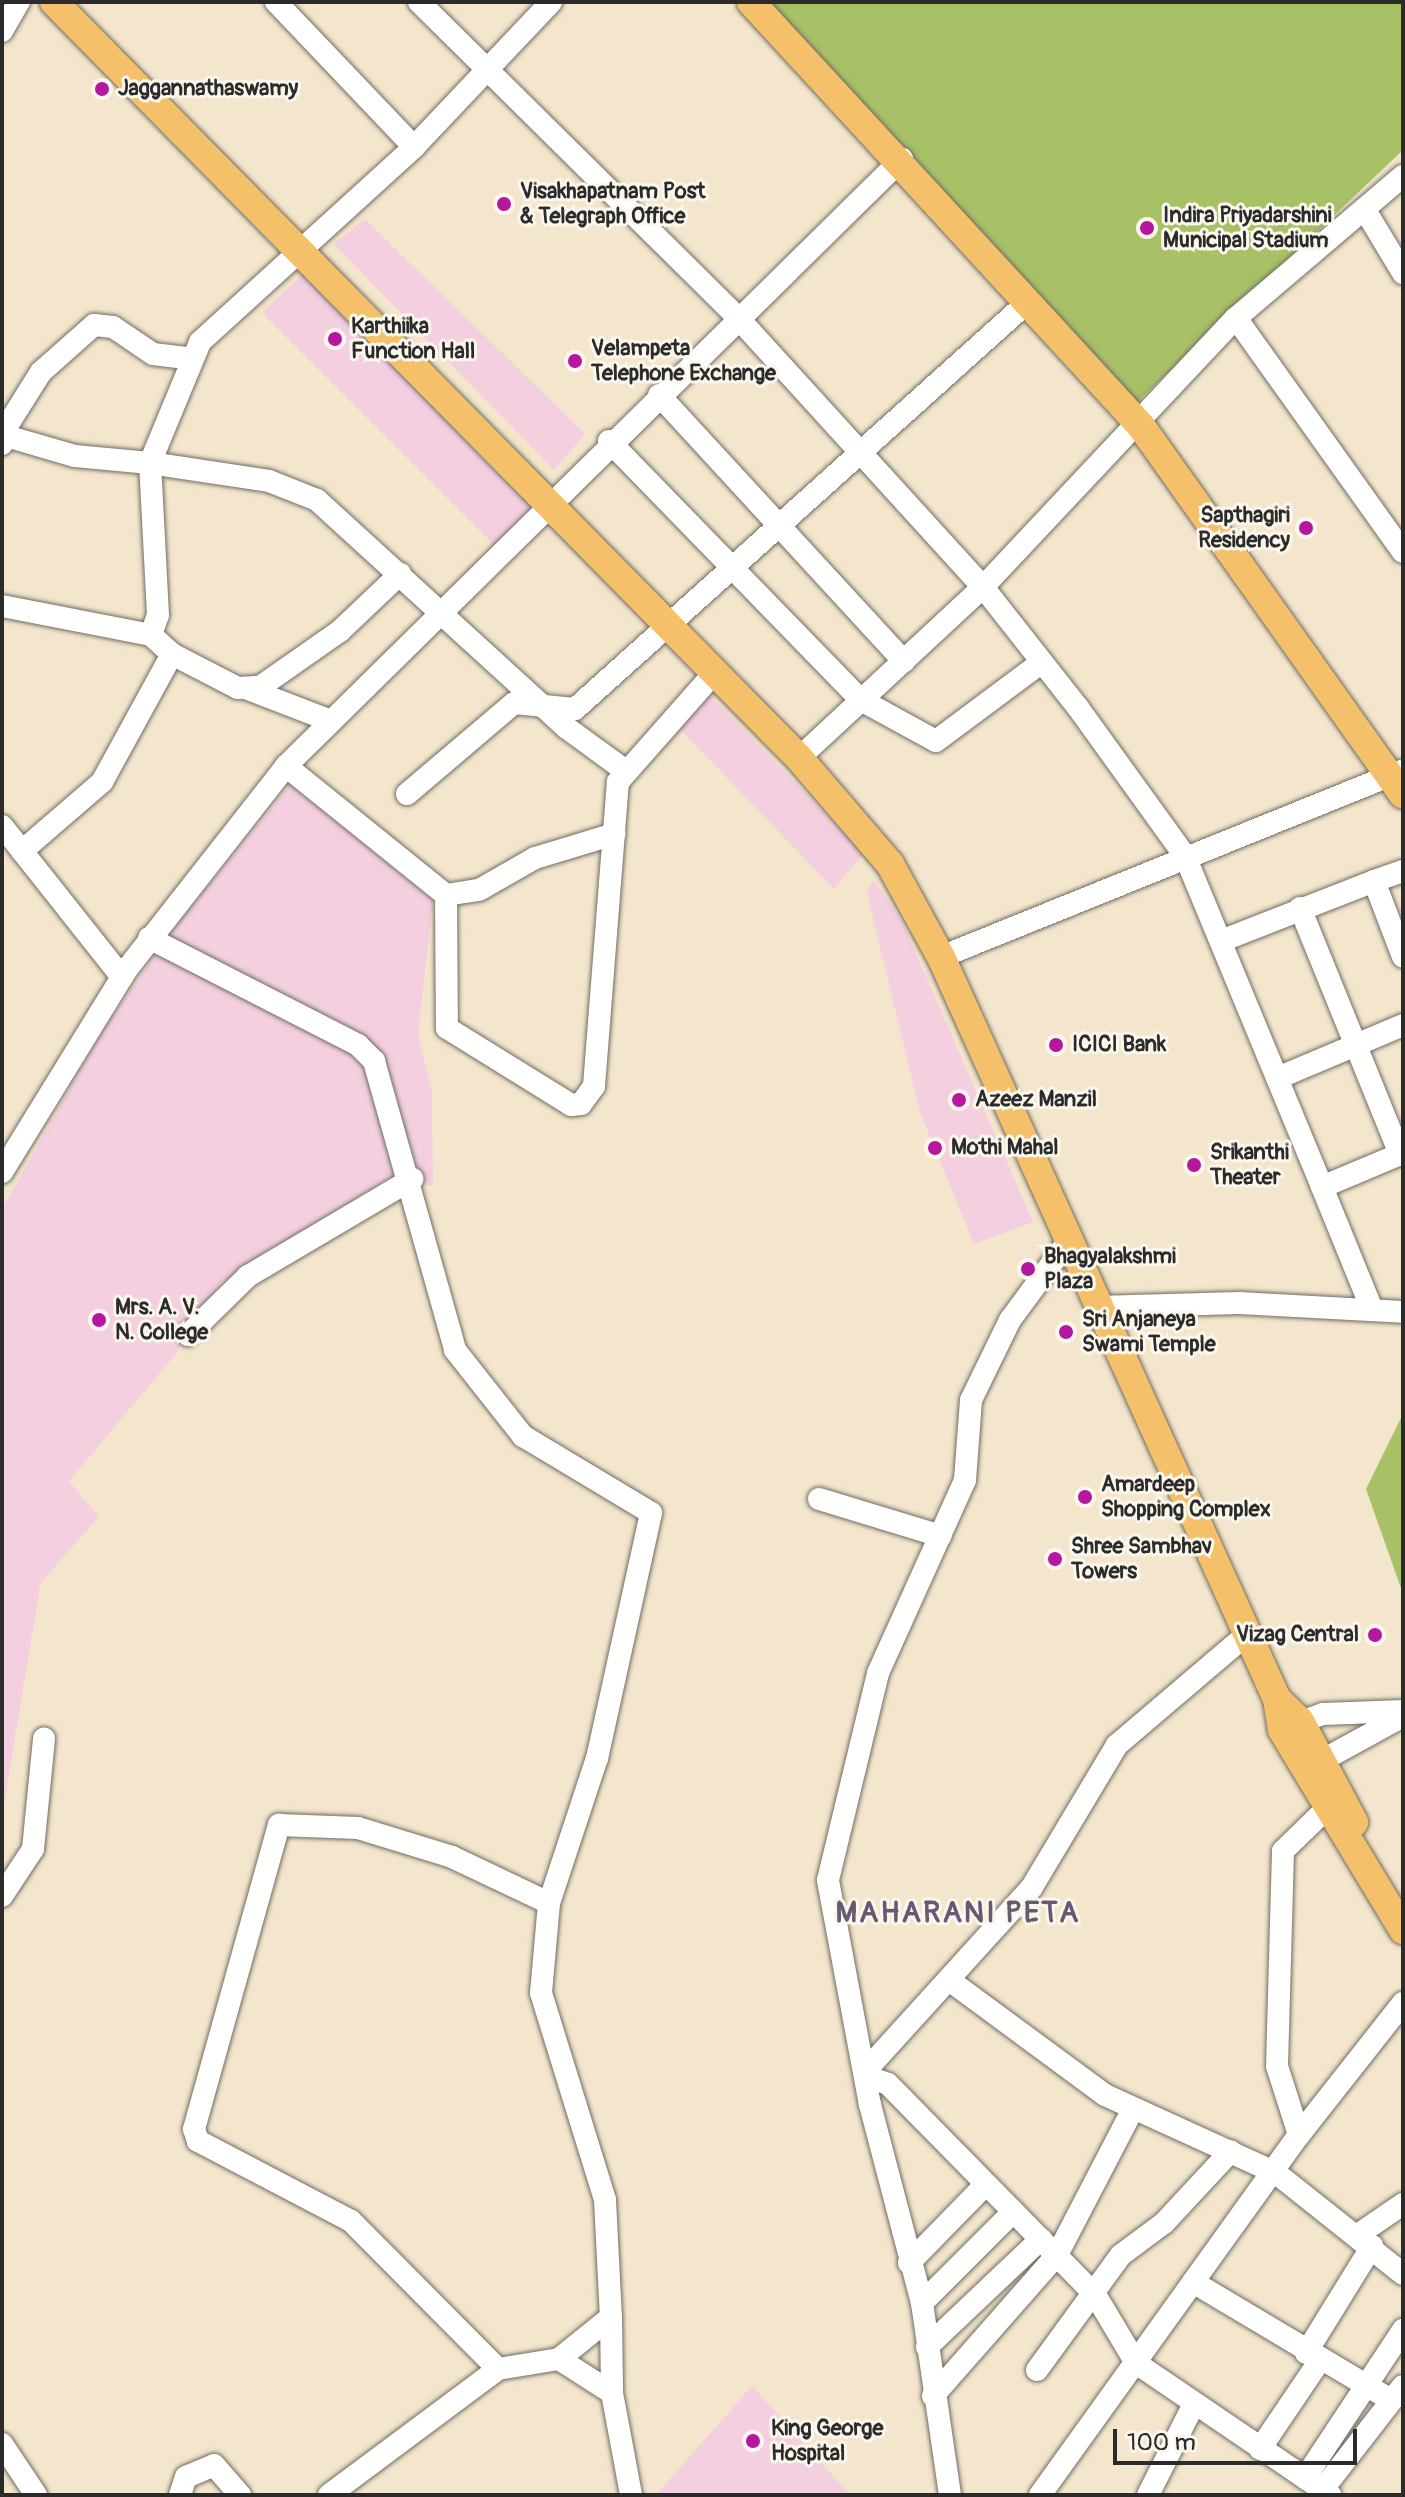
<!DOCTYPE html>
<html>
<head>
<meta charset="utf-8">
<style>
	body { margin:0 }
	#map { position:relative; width:1405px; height:2497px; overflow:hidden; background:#f3e6cc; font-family:Pangolin,sans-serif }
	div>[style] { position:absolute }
	.built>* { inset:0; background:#f3cfe0 }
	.green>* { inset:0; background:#a8c167 }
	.roads { filter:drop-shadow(0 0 2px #716c63) drop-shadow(0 0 2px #716c63) }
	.minor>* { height:22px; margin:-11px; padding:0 11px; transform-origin:11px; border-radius:11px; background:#fff }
	.major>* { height:28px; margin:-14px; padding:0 14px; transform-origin:14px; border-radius:14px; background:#f4c16a }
	.dots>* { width:22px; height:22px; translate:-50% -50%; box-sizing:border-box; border:4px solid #fbf7ec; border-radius:50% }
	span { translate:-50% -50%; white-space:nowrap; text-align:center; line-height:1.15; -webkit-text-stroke:6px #fbf7ec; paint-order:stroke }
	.poi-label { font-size:22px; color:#2b2b2b; font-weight:700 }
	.left { translate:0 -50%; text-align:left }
	.right { translate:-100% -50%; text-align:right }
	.district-label { font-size:30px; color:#665972; font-weight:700; letter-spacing:2px }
	.frame { position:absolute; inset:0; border:4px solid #2b2b2b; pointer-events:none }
	.scale { position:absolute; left:1113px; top:2429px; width:244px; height:36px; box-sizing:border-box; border:4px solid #2b2b2b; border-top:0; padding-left:10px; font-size:24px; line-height:28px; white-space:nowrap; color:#2b2b2b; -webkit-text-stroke:6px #fbf7ec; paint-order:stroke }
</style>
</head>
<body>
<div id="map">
	<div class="built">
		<i style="clip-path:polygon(365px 219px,585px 434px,554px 470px,334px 244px)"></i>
		<i style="clip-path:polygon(305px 272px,535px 506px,497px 548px,262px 313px)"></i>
		<i style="clip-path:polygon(703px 689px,864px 853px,834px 889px,673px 722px)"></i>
		<i style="clip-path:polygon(291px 784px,433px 900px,418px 1034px,432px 1091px,433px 1186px,389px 1177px,220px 1283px,174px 1356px,69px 1481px,99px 1517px,41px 1582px,2px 1816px,2px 1209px,101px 1033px,173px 929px)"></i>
		<i style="clip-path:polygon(873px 880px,900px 917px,1033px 1222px,974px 1244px,920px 1112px,867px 893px)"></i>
		<i style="clip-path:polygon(752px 2386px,850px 2495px,656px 2495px)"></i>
	</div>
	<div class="green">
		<i style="clip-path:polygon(768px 2px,1403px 2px,1403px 150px,1137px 402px)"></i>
		<i style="clip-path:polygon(1403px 1414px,1403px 1594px,1366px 1489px)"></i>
	</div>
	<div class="roads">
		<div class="minor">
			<i style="left:276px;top:2px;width:200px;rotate:46.4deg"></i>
			<i style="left:419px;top:2px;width:450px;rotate:44.7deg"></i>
			<i style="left:739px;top:319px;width:362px;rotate:47.7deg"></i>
			<i style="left:983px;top:587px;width:155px;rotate:51.8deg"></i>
			<i style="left:1079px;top:709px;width:181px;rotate:54.2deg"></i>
			<i style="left:1185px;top:856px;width:358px;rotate:67.5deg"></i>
			<i style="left:2px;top:31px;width:34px;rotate:-60deg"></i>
			<i style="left:1365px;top:210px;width:74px;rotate:58.9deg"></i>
			<i style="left:1236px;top:318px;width:287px;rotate:54.5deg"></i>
			<i style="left:659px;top:395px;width:362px;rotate:47.4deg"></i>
			<i style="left:2px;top:434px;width:73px;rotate:-57.8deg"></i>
			<i style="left:41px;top:372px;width:71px;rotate:-41.6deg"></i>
			<i style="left:94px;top:325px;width:19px;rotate:6deg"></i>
			<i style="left:113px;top:327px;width:48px;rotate:34deg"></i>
			<i style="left:153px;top:354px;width:35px;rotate:7deg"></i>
			<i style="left:609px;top:441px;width:361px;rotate:45.8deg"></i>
			<i style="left:861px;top:700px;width:85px;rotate:28.7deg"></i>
			<i style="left:936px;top:741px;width:132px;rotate:-36.7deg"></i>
			<i style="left:2px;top:444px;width:9px;rotate:-63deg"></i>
			<i style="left:6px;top:436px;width:72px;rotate:16.2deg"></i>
			<i style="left:75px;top:456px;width:75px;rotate:5.3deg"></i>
			<i style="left:150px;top:463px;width:131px;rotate:-67.5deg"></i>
			<i style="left:200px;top:342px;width:290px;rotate:-42.3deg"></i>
			<i style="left:414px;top:147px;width:199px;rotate:-46.6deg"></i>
			<i style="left:2px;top:606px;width:152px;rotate:11deg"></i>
			<i style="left:151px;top:635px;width:21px;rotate:-71deg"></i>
			<i style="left:158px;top:615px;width:152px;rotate:-93deg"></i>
			<i style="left:150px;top:463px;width:120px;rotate:8.6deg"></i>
			<i style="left:269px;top:481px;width:52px;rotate:21.6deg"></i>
			<i style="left:317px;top:500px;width:338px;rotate:42.4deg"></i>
			<i style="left:567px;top:728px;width:69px;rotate:36.2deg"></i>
			<i style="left:172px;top:654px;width:74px;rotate:27.3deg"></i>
			<i style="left:238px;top:688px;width:22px;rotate:-3deg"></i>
			<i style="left:260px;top:687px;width:98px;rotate:-35deg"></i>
			<i style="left:340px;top:631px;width:83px;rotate:-43.5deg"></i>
			<i style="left:248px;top:689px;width:89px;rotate:21.1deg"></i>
			<i style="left:799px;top:758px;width:251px;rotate:-42.9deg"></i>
			<i style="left:983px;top:587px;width:369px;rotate:-46.8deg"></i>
			<i style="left:1236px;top:318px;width:219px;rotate:-40.4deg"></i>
			<i style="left:286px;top:766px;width:206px;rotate:38.9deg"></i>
			<i style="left:446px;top:895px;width:133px;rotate:89.6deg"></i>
			<i style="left:447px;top:1028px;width:146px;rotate:31.8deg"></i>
			<i style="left:571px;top:1105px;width:10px;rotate:-6deg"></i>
			<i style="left:581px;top:1104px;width:22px;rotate:-54deg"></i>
			<i style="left:594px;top:1086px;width:305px;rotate:-85.5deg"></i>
			<i style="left:618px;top:782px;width:147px;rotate:-48.6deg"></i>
			<i style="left:407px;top:794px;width:140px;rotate:-40.4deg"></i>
			<i style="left:514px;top:703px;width:61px;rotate:5.6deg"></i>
			<i style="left:575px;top:709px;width:610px;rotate:-41.95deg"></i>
			<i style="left:2px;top:826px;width:32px;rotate:51deg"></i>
			<i style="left:22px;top:851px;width:106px;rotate:-40.8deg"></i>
			<i style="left:102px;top:782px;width:146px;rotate:-61.3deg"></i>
			<i style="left:172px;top:654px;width:28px;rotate:-138deg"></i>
			<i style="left:22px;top:851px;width:161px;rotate:51.6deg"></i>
			<i style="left:1403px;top:871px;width:31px;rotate:161deg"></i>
			<i style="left:1374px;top:881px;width:81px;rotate:69.1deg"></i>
			<i style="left:446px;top:895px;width:33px;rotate:-9deg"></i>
			<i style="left:479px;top:890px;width:64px;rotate:-29.7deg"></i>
			<i style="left:535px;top:858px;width:83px;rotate:-16.9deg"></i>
			<i style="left:1300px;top:908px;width:266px;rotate:67.9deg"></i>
			<i style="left:149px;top:938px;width:235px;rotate:27.1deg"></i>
			<i style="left:358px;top:1045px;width:23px;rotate:45deg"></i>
			<i style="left:374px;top:1061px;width:300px;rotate:74.3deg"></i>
			<i style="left:455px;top:1350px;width:110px;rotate:51.7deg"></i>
			<i style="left:523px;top:1436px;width:149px;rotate:31deg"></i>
			<i style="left:651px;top:1513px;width:251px;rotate:102.4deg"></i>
			<i style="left:597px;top:1758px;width:153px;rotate:108.3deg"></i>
			<i style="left:1221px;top:941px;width:164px;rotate:-21.4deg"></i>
			<i style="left:941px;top:957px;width:497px;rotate:-22deg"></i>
			<i style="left:1280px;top:1077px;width:134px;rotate:-22.9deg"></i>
			<i style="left:2px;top:1172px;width:238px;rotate:-58.4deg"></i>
			<i style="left:127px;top:969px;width:258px;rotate:-51.9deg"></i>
			<i style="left:286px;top:766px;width:865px;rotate:-44.58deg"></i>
			<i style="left:1097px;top:1307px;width:142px;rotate:-1.6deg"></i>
			<i style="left:1239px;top:1303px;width:164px;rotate:3.1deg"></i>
			<i style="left:1371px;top:1307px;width:130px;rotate:-112.2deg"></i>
			<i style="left:1322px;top:1187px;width:88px;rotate:-22.8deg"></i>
			<i style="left:188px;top:1335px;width:84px;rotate:-44.5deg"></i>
			<i style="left:248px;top:1276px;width:191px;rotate:-30.6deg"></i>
			<i style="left:819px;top:1499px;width:127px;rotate:16.9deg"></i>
			<i style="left:1287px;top:1727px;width:38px;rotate:-20deg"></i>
			<i style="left:1323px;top:1714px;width:80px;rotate:-2.1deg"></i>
			<i style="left:1310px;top:1767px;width:106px;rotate:-28.7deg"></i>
			<i style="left:2px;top:1896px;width:56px;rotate:-56.6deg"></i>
			<i style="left:33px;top:1849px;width:111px;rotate:-84.3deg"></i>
			<i style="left:949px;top:1980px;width:194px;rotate:36.4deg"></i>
			<i style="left:1105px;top:2095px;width:188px;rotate:24.5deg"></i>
			<i style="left:1276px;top:2173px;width:162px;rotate:38.5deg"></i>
			<i style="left:868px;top:2068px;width:244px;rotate:-47.8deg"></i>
			<i style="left:1032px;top:1887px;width:165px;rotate:-59.1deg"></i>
			<i style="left:1117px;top:1745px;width:168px;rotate:-40.4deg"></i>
			<i style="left:868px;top:2077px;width:21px;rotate:19deg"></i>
			<i style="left:888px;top:2084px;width:297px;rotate:45.5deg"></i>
			<i style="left:1096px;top:2296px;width:78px;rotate:59.2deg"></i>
			<i style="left:1136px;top:2363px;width:235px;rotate:34.2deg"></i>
			<i style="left:1299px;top:2135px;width:72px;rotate:-107.7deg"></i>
			<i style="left:1277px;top:2066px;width:215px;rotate:-88.4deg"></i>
			<i style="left:1283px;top:1851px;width:60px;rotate:-44.3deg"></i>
			<i style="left:1359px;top:2234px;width:53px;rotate:-34.3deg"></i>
			<i style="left:909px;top:2263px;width:110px;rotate:-45.7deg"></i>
			<i style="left:1193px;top:2282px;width:230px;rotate:30.8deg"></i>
			<i style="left:922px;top:2303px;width:129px;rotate:-45deg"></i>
			<i style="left:611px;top:2317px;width:67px;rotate:141.1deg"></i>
			<i style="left:559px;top:2359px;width:62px;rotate:170.7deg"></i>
			<i style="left:498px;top:2369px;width:209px;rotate:-134.8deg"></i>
			<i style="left:351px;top:2221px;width:173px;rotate:-152.4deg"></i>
			<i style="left:198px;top:2141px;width:13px;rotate:-108deg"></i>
			<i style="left:194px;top:2129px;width:316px;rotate:-74.4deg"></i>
			<i style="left:279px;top:1825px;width:79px;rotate:2.2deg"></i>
			<i style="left:358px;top:1828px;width:98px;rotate:17.1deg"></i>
			<i style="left:452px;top:1857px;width:107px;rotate:25.4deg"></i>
			<i style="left:549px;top:1903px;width:90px;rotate:95.1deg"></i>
			<i style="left:541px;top:1993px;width:217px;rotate:72.8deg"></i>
			<i style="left:605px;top:2200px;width:117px;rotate:87.1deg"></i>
			<i style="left:611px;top:2317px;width:76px;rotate:89.2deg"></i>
			<i style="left:927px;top:2347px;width:157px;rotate:-43.5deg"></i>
			<i style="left:1306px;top:2353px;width:126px;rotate:-58.3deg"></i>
			<i style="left:559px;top:2359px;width:63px;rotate:32.7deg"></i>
			<i style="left:612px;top:2393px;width:104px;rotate:79.4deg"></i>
			<i style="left:1037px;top:2370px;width:142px;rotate:-53.9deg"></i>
			<i style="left:1121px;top:2255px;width:54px;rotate:-36.7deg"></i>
			<i style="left:1164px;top:2223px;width:98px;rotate:-47.1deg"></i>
			<i style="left:933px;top:2396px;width:188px;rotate:-48.7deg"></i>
			<i style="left:1057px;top:2255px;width:165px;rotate:-62.5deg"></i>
			<i style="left:2px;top:2444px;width:61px;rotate:56.3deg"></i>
			<i style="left:1260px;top:2449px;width:107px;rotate:-56deg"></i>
			<i style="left:1305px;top:2478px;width:178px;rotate:-56.5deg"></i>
			<i style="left:1323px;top:2489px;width:130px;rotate:-52.2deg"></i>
			<i style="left:180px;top:2495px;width:19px;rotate:-72deg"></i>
			<i style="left:186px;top:2477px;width:30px;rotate:-23deg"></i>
			<i style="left:214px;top:2465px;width:40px;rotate:49deg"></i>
			<i style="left:329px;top:2495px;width:211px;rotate:-36.7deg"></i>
			<i style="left:950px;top:2495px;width:194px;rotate:-98.3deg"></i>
			<i style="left:922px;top:2303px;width:205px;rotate:-104.7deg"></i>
			<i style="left:870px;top:2105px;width:229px;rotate:-100.6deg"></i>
			<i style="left:828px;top:1880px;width:213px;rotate:-76.4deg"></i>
			<i style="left:878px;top:1673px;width:212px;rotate:-65.7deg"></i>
			<i style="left:965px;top:1480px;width:80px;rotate:-85.7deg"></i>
			<i style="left:971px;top:1400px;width:89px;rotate:-64deg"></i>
			<i style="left:1010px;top:1320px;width:96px;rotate:-53.5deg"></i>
			<i style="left:1040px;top:2495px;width:443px;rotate:-54.3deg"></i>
			<i style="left:1299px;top:2135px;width:168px;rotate:-51.8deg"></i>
			<i style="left:1148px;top:2495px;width:102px;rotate:-63.2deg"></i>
		</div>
		<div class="major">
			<i style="left:54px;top:2px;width:1061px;rotate:45.42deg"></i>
			<i style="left:799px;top:758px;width:140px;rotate:49.4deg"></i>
			<i style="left:890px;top:864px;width:106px;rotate:61.3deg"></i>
			<i style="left:941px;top:957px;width:815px;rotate:65.64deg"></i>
			<i style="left:1277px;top:1699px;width:31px;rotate:81deg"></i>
			<i style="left:1282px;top:1730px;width:234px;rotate:58.8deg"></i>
			<i style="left:751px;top:2px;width:576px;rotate:47.39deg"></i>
			<i style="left:1141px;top:426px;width:452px;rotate:54.6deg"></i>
			<i style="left:1277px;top:1699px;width:32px;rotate:44deg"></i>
			<i style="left:1300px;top:1721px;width:115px;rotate:61.9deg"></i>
		</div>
	</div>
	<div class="dots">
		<i style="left:102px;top:89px;background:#b5179e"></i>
		<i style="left:504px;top:204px;background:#b5179e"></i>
		<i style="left:1147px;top:228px;background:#b5179e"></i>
		<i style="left:335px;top:339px;background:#b5179e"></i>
		<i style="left:575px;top:361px;background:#b5179e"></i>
		<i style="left:1306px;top:528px;background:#b5179e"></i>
		<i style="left:1056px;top:1045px;background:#b5179e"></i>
		<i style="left:959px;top:1100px;background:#b5179e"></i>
		<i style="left:935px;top:1148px;background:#b5179e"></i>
		<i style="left:1194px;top:1165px;background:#b5179e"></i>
		<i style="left:1028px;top:1269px;background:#b5179e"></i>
		<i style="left:99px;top:1320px;background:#b5179e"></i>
		<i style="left:1066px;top:1332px;background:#b5179e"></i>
		<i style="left:1085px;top:1497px;background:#b5179e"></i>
		<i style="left:1055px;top:1559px;background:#b5179e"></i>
		<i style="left:1375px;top:1635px;background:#b5179e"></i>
		<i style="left:753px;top:2441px;background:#b5179e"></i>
	</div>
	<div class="poi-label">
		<span class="left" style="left:118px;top:89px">Jaggannathaswamy</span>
		<span class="left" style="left:520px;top:204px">Visakhapatnam Post<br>&amp; Telegraph Office</span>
		<span class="left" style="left:1163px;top:228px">Indira Priyadarshini<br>Municipal Stadium</span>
		<span class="left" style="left:351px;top:339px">Karthiika<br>Function Hall</span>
		<span class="left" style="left:591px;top:361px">Velampeta<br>Telephone Exchange</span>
		<span class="right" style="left:1290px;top:528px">Sapthagiri<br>Residency</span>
		<span class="left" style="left:1072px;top:1045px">ICICI Bank</span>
		<span class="left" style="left:975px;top:1100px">Azeez Manzil</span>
		<span class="left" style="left:951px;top:1148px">Mothi Mahal</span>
		<span class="left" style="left:1210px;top:1165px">Srikanthi<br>Theater</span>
		<span class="left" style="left:1044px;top:1269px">Bhagyalakshmi<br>Plaza</span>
		<span class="left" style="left:115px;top:1320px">Mrs. A. V.<br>N. College</span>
		<span class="left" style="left:1082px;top:1332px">Sri Anjaneya<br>Swami Temple</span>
		<span class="left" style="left:1101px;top:1497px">Amardeep<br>Shopping Complex</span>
		<span class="left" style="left:1071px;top:1559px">Shree Sambhav<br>Towers</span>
		<span class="right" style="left:1359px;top:1635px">Vizag Central</span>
		<span class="left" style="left:771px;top:2441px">King George<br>Hospital</span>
	</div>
	<div class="district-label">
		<span style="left:958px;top:1913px">MAHARANI PETA</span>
	</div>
	<div class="frame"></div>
	<div class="scale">100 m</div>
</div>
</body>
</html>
